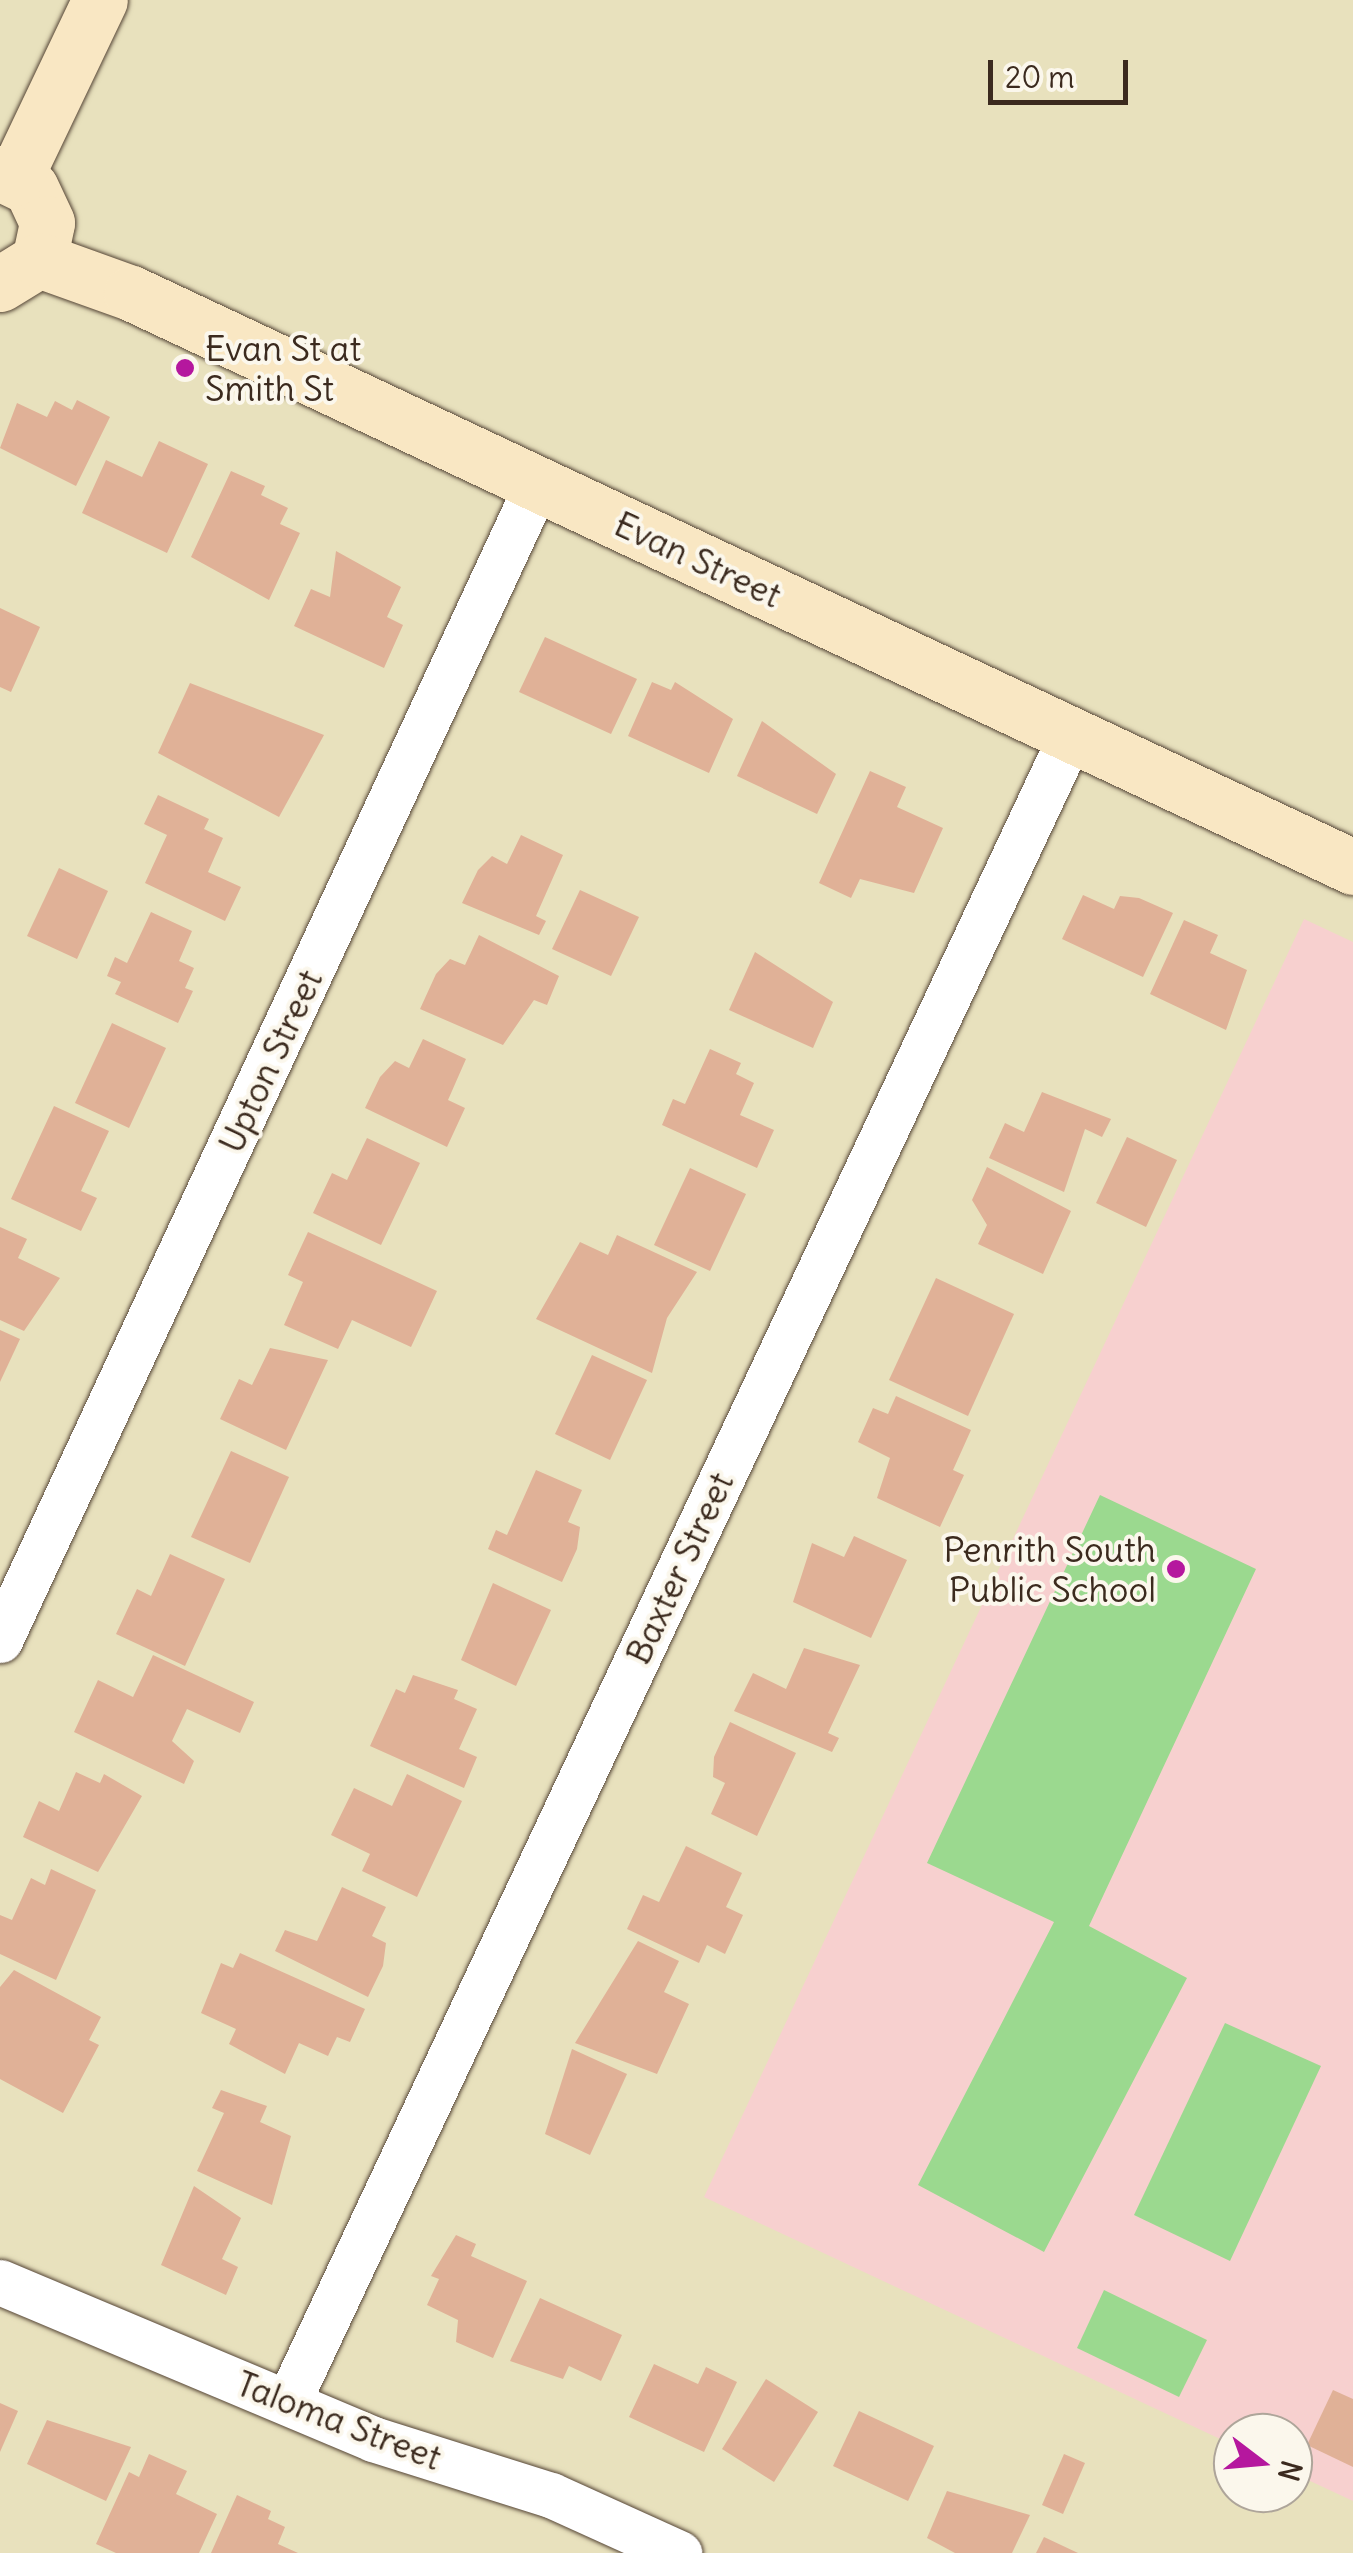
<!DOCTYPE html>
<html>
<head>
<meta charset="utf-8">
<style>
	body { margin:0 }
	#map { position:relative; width:1353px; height:2553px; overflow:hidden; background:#e8e1bd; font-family:Delius,sans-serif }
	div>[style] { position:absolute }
	.built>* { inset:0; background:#f7d0cf }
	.green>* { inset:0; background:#9bd98f }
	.building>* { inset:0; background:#e0b197 }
	.roads { filter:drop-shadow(0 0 2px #554536) drop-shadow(0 0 2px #554536) }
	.street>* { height:45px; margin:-22.5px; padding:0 22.5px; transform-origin:22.5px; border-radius:22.5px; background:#fff }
	.secondary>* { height:55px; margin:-27.5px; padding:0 27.5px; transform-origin:27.5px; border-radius:27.5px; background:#f9e7c3 }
	.dots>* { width:28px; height:28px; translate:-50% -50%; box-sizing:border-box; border:5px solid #fbf7ec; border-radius:50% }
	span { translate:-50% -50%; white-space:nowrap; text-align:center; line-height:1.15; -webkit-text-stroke:8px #fbf7ec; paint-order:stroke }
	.poi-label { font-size:35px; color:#3b2a1e }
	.left { translate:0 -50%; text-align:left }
	.right { translate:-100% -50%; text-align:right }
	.street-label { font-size:35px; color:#3b2a1e }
	.north { position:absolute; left:1213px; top:2413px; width:100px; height:100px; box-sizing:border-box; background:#fbf7ec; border:2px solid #aea59a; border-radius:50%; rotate:106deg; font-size:28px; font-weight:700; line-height:40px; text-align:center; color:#3b2a1e }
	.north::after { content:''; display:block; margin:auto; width:35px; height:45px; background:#b5179e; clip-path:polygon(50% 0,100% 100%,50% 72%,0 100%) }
	.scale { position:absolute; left:988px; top:60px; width:140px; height:45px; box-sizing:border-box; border:5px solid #3b2a1e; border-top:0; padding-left:12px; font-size:30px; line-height:35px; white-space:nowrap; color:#3b2a1e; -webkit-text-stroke:8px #fbf7ec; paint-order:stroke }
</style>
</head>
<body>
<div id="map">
	<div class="built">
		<i style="clip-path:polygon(1304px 919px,1353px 942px,1353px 2501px,1293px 2473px,1293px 2433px,1233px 2433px,1233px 2445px,704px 2197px)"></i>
	</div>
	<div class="green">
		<i style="clip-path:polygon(1100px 1495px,1256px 1569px,1089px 1926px,1187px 1978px,1044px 2252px,918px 2185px,1054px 1922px,927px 1863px)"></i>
		<i style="clip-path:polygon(1225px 2023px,1321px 2066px,1230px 2261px,1134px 2215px)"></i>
		<i style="clip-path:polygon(1104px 2290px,1207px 2340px,1179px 2397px,1077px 2348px)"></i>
	</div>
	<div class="building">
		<i style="clip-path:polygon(77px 400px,110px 417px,76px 486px,0 448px,17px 403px,47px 417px,55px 401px,72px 410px)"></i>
		<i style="clip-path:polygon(159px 441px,208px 464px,167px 553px,82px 513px,106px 460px,142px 477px)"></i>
		<i style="clip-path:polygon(231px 471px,265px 486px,261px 495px,288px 508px,280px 524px,300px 533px,269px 600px,191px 557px)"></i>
		<i style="clip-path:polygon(336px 551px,401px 587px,387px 617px,403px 625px,384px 668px,294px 626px,311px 589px,330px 597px)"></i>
		<i style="clip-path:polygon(0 608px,40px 627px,11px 692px,0 687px)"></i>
		<i style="clip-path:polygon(545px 637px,637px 679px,611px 734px,519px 692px)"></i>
		<i style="clip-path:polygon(652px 682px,671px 690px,675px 682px,733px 719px,709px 773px,628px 736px)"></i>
		<i style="clip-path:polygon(190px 683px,324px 735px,279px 817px,158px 753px)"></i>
		<i style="clip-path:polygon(762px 721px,836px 774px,817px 814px,737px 776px)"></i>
		<i style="clip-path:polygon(870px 771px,906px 787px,897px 807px,943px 828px,914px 893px,860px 879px,851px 898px,819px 883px)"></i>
		<i style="clip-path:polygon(158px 795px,209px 819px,204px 829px,223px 838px,208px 872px,241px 887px,225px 921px,145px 883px,167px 835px,144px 824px)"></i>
		<i style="clip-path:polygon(521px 835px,563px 855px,536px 916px,546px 921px,539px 935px,462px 903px,478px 870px,492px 856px,507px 864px)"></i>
		<i style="clip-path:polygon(59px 868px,108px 891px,77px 959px,27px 936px)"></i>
		<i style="clip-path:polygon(580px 890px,639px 917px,611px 976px,552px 949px)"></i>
		<i style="clip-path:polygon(1083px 895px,1114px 909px,1120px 896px,1139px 898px,1173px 913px,1143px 977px,1062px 939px)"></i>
		<i style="clip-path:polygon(151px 912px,192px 931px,179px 961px,194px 968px,185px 988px,193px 991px,178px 1023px,115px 994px,121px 982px,107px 976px,115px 957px,127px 963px)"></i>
		<i style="clip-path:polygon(1184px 920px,1218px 935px,1210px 953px,1247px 970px,1226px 1030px,1150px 994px)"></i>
		<i style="clip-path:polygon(479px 935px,559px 976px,547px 1005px,534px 1000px,503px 1045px,420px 1009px,436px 974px,450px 959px,465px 965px)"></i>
		<i style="clip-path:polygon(755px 952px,833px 1002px,813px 1048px,729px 1010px)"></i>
		<i style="clip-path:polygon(112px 1023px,166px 1048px,129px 1128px,75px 1103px)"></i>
		<i style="clip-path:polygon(423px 1039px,466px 1059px,448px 1100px,465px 1108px,447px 1147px,365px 1108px,380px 1077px,395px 1061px,409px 1068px)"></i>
		<i style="clip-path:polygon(710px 1049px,741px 1063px,736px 1074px,754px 1083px,740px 1115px,774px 1130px,757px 1168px,662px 1125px,673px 1099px,685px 1104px)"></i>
		<i style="clip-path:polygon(1042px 1092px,1111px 1119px,1102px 1137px,1085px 1129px,1064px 1192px,989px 1158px,1005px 1123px,1024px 1132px)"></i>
		<i style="clip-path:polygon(54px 1106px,109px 1131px,81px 1191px,97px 1198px,81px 1231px,11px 1199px)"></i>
		<i style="clip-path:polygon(1127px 1137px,1177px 1160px,1146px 1227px,1096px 1203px)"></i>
		<i style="clip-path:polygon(367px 1138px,420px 1163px,381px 1245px,313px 1213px,332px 1173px,347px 1180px)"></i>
		<i style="clip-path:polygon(987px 1167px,1071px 1211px,1043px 1274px,978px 1244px,987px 1225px,972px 1200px)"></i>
		<i style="clip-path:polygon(690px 1168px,746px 1194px,710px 1271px,654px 1245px)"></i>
		<i style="clip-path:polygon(0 1227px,27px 1239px,18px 1258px,60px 1278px,24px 1331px,0 1320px)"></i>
		<i style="clip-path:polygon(308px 1232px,437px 1291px,411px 1347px,352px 1320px,338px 1349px,284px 1325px,303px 1282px,288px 1275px)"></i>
		<i style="clip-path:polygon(617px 1235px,697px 1272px,667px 1318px,652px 1373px,536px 1319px,580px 1242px,608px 1255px)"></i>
		<i style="clip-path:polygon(936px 1278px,1014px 1314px,968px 1416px,889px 1380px)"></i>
		<i style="clip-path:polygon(0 1330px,20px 1339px,0 1382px)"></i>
		<i style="clip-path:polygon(270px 1348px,328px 1360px,286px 1450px,220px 1419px,239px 1379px,252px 1385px)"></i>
		<i style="clip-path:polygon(592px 1355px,647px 1380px,610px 1460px,555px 1434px)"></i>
		<i style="clip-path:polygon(896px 1396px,971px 1430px,953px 1470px,964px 1475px,940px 1527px,877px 1498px,890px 1458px,858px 1442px,873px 1408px,888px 1414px)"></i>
		<i style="clip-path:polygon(231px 1451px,289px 1477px,250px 1563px,191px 1537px)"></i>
		<i style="clip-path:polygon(536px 1470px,582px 1490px,568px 1522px,580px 1527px,577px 1549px,562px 1582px,488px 1549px,496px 1530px,507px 1535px)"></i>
		<i style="clip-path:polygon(854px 1536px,907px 1560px,871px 1638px,793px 1602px,812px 1543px,844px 1557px)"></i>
		<i style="clip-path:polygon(170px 1554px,225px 1579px,185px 1666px,116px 1634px,137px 1589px,151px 1596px)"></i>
		<i style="clip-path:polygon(493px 1583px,551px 1610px,516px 1686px,461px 1660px)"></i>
		<i style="clip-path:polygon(804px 1648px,860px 1665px,828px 1733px,839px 1738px,832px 1752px,734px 1711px,753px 1673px,786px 1689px)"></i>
		<i style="clip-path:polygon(153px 1655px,254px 1702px,240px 1733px,187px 1709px,172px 1741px,194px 1761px,184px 1784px,74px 1732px,98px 1680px,133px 1697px)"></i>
		<i style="clip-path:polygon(413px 1675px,458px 1690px,454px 1699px,477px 1709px,459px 1749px,477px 1757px,464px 1788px,370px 1746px,396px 1689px,405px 1693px)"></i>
		<i style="clip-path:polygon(730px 1722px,796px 1753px,757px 1836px,711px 1814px,725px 1783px,713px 1777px,714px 1757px)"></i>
		<i style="clip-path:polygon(76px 1772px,100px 1783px,104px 1774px,142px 1796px,98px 1872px,23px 1837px,39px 1801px,59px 1811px)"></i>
		<i style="clip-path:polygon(407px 1774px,462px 1801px,417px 1897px,362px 1871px,370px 1854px,331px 1835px,354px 1788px,392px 1806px)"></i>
		<i style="clip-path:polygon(686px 1846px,742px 1873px,726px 1907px,743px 1915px,725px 1954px,707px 1945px,699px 1963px,627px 1929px,643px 1895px,659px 1902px)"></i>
		<i style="clip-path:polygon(51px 1869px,96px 1890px,56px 1980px,0 1954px,0 1915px,12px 1920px,31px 1878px,45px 1885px)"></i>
		<i style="clip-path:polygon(342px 1887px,386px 1907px,372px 1936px,386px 1943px,383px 1966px,368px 1997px,275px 1951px,285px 1930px,317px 1941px)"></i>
		<i style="clip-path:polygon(638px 1941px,679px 1961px,664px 1992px,689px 2004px,657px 2074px,575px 2043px)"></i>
		<i style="clip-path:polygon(240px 1953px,365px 2009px,350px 2042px,337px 2037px,328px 2056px,299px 2043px,285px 2074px,229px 2044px,236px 2029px,201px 2013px,221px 1963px,233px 1968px)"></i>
		<i style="clip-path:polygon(14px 1970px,101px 2017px,89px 2040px,99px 2045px,63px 2113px,0 2079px,0 1987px)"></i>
		<i style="clip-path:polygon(572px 2049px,627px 2074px,590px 2155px,545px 2134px)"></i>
		<i style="clip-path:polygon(221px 2090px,267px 2106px,260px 2122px,291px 2136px,272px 2205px,197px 2171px,224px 2113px,212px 2108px)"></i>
		<i style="clip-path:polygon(194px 2186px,241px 2218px,222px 2259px,238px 2267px,226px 2295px,161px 2265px)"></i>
		<i style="clip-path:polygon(456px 2235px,476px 2244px,471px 2256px,527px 2281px,493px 2358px,456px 2342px,458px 2320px,427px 2305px,439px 2279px,431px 2276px)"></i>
		<i style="clip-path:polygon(540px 2298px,622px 2335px,601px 2381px,569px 2366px,563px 2379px,510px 2361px)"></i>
		<i style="clip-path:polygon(654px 2364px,698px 2384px,706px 2367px,737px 2382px,704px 2452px,629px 2417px)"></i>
		<i style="clip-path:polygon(766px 2379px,818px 2412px,774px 2482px,722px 2449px)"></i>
		<i style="clip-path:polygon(1333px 2390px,1353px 2399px,1353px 2467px,1307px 2445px)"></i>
		<i style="clip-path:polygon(0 2403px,18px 2411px,0 2452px)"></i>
		<i style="clip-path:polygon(859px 2411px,934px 2446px,908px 2501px,833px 2466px)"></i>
		<i style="clip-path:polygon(47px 2420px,131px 2447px,106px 2501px,27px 2464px)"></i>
		<i style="clip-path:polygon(149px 2454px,187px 2471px,176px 2494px,217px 2514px,199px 2553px,116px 2553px,96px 2544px,129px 2472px,139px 2477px)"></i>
		<i style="clip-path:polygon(1064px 2454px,1085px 2463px,1063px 2514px,1042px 2505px)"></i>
		<i style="clip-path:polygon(947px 2491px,1030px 2515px,1012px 2553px,955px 2553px,927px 2538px)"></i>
		<i style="clip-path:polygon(237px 2495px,271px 2511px,268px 2519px,285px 2527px,278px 2544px,298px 2553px,211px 2553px)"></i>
		<i style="clip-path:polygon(1044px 2537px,1078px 2553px,1036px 2553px)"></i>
	</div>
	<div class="roads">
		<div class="street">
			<i style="left:0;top:1640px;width:1277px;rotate:-65.08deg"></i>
			<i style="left:0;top:2282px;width:405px;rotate:22.8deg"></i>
			<i style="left:373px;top:2439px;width:187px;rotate:17.5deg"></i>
			<i style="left:551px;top:2495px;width:141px;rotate:24.4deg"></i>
			<i style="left:288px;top:2402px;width:1842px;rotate:-64.84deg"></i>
		</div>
		<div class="secondary">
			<i style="left:0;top:173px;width:34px;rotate:26deg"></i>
			<i style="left:31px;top:188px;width:38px;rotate:65deg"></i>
			<i style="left:47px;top:223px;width:38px;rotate:102deg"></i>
			<i style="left:39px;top:260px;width:46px;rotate:148.4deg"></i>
			<i style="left:15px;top:178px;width:197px;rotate:-64.5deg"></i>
			<i style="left:39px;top:260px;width:98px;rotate:19.7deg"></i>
			<i style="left:131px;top:293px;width:1350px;rotate:25.16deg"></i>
		</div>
	</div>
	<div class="dots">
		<i style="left:185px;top:368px;background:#b5179e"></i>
		<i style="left:1176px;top:1569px;background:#b5179e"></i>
	</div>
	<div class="poi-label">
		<span class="left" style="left:205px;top:368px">Evan St at<br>Smith St</span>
		<span class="right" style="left:1156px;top:1569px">Penrith South<br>Public School</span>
	</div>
	<div class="street-label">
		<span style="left:698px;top:559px;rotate:25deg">Evan Street</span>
		<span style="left:270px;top:1061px;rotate:-65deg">Upton Street</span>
		<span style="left:679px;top:1568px;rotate:-65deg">Baxter Street</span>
		<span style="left:339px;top:2420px;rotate:21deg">Taloma Street</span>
	</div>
	<div class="north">N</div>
	<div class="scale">20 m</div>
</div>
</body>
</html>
